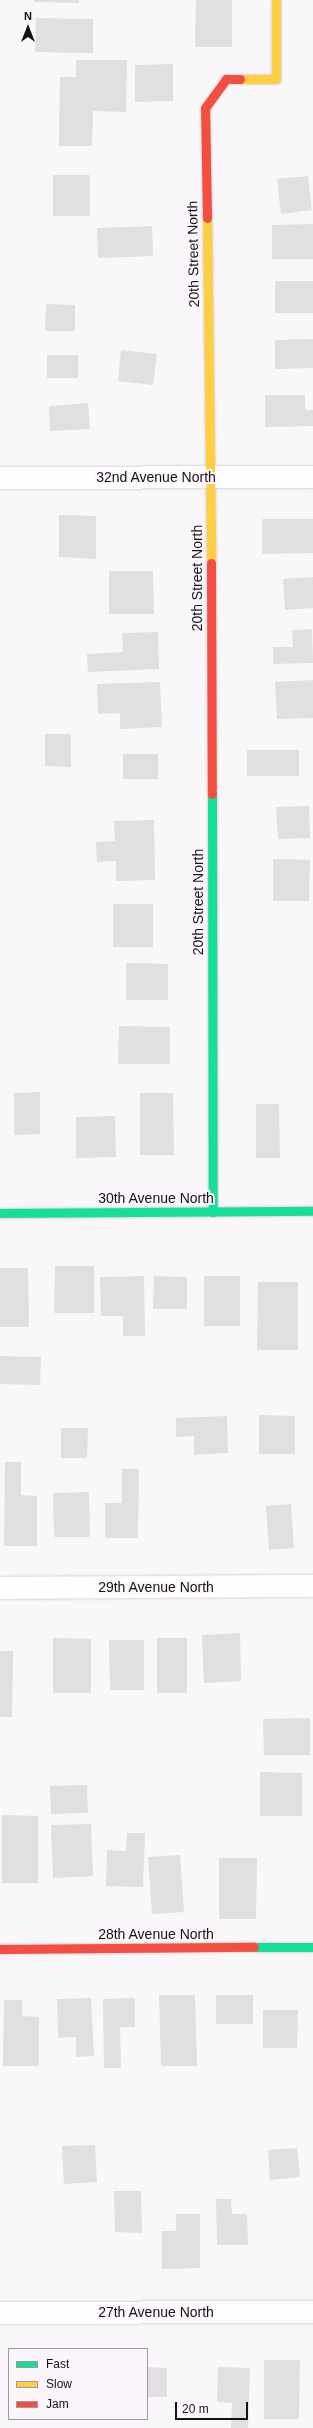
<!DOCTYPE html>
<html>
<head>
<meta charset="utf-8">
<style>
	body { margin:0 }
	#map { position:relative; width:313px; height:2428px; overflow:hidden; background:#faf7fb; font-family:Helvetica,sans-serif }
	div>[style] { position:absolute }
	.building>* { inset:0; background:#e1dfe1 }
	.roads { filter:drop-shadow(0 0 1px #d5d3d5) drop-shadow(0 0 1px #d5d3d5) }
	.street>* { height:22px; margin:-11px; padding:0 11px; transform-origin:11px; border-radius:11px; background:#fefefe }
	.fast>* { height:9px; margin:-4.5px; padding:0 4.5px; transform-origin:4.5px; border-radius:4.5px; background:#16e098 }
	.slow>* { height:9px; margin:-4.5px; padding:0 4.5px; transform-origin:4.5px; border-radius:4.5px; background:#ffcf43 }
	.jam>* { height:9px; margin:-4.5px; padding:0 4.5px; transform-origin:4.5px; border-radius:4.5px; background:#f24e42 }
	span { translate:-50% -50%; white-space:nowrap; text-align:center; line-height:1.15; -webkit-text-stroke:4px #fbf6fc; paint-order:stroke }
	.street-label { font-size:14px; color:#151315 }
	.legend { position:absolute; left:8px; top:2348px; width:140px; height:72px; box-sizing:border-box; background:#fbf6fc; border:1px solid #9f9ba0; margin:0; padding:5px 7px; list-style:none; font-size:12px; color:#151315 }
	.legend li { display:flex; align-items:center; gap:8px; height:20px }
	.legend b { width:20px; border:1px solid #9f9ba0 }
	.north { position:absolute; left:8px; top:8px; width:40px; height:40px; -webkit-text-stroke:3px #fbf6fc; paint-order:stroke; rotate:0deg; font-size:11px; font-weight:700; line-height:16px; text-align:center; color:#151315 }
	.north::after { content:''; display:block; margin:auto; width:14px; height:18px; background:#151315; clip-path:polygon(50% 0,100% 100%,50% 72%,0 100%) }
	.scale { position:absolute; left:175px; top:2402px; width:73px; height:18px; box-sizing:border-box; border:2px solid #151315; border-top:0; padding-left:5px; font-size:12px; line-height:14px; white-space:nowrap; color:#151315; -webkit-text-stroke:3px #fbf6fc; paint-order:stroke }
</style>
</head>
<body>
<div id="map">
	<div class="building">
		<i style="clip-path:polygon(34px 0,79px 0,79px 3px,34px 2px)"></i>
		<i style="clip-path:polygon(196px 0,232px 0,232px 47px,195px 47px)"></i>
		<i style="clip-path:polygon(36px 18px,93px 19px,93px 53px,35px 52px)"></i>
		<i style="clip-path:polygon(76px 60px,127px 60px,126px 112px,93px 111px,92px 146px,59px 146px,60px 77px,76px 77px)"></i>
		<i style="clip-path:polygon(173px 64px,173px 101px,135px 102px,135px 65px)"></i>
		<i style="clip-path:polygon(53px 175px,90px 175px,90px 216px,53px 216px)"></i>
		<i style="clip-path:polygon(308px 176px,312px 210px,281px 214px,277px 179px)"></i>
		<i style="clip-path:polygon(313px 224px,313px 259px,272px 259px,272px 225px)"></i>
		<i style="clip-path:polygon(152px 226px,153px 256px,98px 258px,97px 228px)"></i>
		<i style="clip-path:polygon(275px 281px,313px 281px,313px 313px,275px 313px)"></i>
		<i style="clip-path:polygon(46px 304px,75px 305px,75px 331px,45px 331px)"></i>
		<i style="clip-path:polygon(313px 339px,313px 368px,275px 369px,275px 340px)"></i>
		<i style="clip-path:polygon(121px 350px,157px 354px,153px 385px,118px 381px)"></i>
		<i style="clip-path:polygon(47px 355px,78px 355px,78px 378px,47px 378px)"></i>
		<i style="clip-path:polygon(265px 395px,305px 395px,305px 410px,313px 410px,313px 426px,265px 427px)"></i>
		<i style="clip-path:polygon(88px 403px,90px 429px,50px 431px,49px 406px)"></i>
		<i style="clip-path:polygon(59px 515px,96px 516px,96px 559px,59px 557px)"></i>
		<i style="clip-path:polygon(262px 519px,313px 519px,313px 553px,262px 554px)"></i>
		<i style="clip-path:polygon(109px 571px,153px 571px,154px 614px,109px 614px)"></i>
		<i style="clip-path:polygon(313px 577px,313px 608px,285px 610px,283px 579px)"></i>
		<i style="clip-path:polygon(312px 629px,313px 663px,273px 664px,273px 647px,293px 647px,292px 630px)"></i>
		<i style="clip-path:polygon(158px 632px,159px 669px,88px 672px,87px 654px,123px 652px,122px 633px)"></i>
		<i style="clip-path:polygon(313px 680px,313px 718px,277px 719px,275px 682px)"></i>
		<i style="clip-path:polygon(160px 682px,162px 727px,120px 729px,120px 713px,98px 714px,97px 684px)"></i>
		<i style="clip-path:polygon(45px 734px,71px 734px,71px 767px,45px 766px)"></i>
		<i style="clip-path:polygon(247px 750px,299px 750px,299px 776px,247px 776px)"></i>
		<i style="clip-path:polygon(123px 754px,158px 754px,158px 779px,123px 779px)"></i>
		<i style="clip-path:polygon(309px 806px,310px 838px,278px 839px,276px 807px)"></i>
		<i style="clip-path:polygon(154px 820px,155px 880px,116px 881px,116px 861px,97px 862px,96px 842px,115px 841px,114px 821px)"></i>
		<i style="clip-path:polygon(273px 859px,310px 860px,309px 901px,273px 901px)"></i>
		<i style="clip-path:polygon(113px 904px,153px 904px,153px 947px,113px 947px)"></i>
		<i style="clip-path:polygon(126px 963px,168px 964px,168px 1000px,126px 1000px)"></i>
		<i style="clip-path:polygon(119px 1026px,170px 1027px,170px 1064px,118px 1064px)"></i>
		<i style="clip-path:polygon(40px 1092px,40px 1134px,14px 1135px,14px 1093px)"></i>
		<i style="clip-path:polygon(140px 1093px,173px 1093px,174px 1155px,140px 1155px)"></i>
		<i style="clip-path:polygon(256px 1104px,279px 1104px,280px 1158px,256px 1158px)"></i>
		<i style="clip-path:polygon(115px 1116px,116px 1157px,76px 1158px,76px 1117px)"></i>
		<i style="clip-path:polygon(55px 1266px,94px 1266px,94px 1313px,54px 1313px)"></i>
		<i style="clip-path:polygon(0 1268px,28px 1268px,29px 1327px,0 1327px)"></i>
		<i style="clip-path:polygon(144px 1276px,145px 1336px,123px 1336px,123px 1316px,101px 1316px,100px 1277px)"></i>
		<i style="clip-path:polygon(154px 1276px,187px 1277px,187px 1309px,153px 1309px)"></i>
		<i style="clip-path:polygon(204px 1276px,240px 1276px,240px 1326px,204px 1326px)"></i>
		<i style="clip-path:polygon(258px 1282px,298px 1282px,298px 1350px,257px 1350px)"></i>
		<i style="clip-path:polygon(0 1356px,41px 1357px,40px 1385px,0 1384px)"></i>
		<i style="clip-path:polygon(259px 1415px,295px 1416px,295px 1454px,259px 1454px)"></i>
		<i style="clip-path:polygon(227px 1416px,228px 1453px,194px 1455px,194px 1436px,176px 1437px,176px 1418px)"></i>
		<i style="clip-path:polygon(61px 1428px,88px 1428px,87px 1458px,61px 1458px)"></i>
		<i style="clip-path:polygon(5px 1462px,21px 1462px,21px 1495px,37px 1496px,37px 1546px,4px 1546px)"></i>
		<i style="clip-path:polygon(122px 1469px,139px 1469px,138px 1538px,105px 1538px,105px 1503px,122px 1503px)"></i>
		<i style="clip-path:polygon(89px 1492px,90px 1537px,54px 1537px,53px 1493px)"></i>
		<i style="clip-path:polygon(291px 1504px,294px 1548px,269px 1550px,266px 1506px)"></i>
		<i style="clip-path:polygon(240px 1633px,241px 1681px,204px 1683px,202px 1635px)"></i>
		<i style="clip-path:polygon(53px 1638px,91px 1639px,91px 1693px,53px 1693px)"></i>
		<i style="clip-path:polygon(157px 1638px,187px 1638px,187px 1693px,157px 1693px)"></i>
		<i style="clip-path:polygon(109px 1640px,144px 1640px,144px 1690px,110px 1690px)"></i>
		<i style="clip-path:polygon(0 1651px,13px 1651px,12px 1717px,0 1717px)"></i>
		<i style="clip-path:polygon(310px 1718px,310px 1755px,264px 1755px,263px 1719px)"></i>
		<i style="clip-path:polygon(260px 1772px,302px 1773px,302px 1816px,260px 1816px)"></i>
		<i style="clip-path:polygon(87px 1785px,88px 1813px,51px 1814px,50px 1786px)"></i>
		<i style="clip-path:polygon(2px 1815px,38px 1816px,38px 1883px,2px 1883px)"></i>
		<i style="clip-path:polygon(91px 1824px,93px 1876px,53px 1878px,51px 1825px)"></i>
		<i style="clip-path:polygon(127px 1833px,145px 1833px,143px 1887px,106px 1886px,107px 1850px,126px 1851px)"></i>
		<i style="clip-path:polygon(180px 1855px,184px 1912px,152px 1914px,148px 1857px)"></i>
		<i style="clip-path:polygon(219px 1858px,257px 1858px,256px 1919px,219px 1919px)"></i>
		<i style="clip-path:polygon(159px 1995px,195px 1995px,197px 2066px,161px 2066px)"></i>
		<i style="clip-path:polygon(216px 1995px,253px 1995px,253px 2024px,216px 2024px)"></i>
		<i style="clip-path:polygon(91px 1998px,94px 2056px,76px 2057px,76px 2037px,58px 2038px,57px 1999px)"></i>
		<i style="clip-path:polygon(135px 1998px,135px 2027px,120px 2027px,121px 2068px,104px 2068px,103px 1999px)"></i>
		<i style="clip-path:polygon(4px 2000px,22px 2000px,22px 2016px,39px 2017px,39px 2066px,3px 2066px)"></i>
		<i style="clip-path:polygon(263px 2010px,298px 2010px,297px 2048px,263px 2048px)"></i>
		<i style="clip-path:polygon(95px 2145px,97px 2182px,64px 2184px,62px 2146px)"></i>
		<i style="clip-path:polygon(297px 2148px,300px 2177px,270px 2180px,268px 2150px)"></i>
		<i style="clip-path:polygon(114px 2191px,141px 2191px,142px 2233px,115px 2232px)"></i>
		<i style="clip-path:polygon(216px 2199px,231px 2199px,232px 2214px,247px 2214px,248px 2245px,217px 2245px)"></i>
		<i style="clip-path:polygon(176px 2214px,200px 2214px,200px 2268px,162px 2269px,162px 2231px,176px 2231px)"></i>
		<i style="clip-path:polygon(264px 2360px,300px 2360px,299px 2419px,264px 2419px)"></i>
		<i style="clip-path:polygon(147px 2367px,167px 2368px,167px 2397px,147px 2397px)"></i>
		<i style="clip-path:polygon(218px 2367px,250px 2368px,248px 2428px,231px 2428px,232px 2403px,217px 2402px)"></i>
	</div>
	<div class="roads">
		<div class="street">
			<i style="left:0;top:478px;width:313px;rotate:-0.2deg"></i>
			<i style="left:0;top:1588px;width:313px;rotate:-0.4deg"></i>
			<i style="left:0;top:2313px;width:313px;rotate:-0.2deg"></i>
		</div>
		<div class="fast">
			<i style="left:212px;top:794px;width:418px;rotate:89.9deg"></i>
			<i style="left:0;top:1213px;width:313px;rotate:-0.4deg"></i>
			<i style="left:254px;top:1947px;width:59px"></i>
		</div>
		<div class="slow">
			<i style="left:240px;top:79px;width:36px"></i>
			<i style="left:276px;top:79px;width:79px;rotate:-90deg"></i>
			<i style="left:207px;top:218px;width:345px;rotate:89.3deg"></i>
		</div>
		<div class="jam">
			<i style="left:207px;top:218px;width:110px;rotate:-91deg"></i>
			<i style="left:205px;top:108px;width:36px;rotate:-54deg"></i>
			<i style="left:226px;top:79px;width:14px"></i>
			<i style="left:211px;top:563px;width:231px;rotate:89.8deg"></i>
			<i style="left:0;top:1949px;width:254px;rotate:-0.5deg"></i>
		</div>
	</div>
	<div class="street-label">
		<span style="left:193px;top:254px;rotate:-91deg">20th Street North</span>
		<span style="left:156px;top:477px">32nd Avenue North</span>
		<span style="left:197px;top:578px;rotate:-90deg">20th Street North</span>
		<span style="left:198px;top:902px;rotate:-90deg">20th Street North</span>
		<span style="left:156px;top:1198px">30th Avenue North</span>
		<span style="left:156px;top:1587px">29th Avenue North</span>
		<span style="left:156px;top:1934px">28th Avenue North</span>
		<span style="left:156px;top:2312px">27th Avenue North</span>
	</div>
	<ul class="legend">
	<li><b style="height:5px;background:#16e098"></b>Fast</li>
	<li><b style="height:5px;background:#ffcf43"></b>Slow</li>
	<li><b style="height:5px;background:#f24e42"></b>Jam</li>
	</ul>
	<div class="north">N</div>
	<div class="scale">20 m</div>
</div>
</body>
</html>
